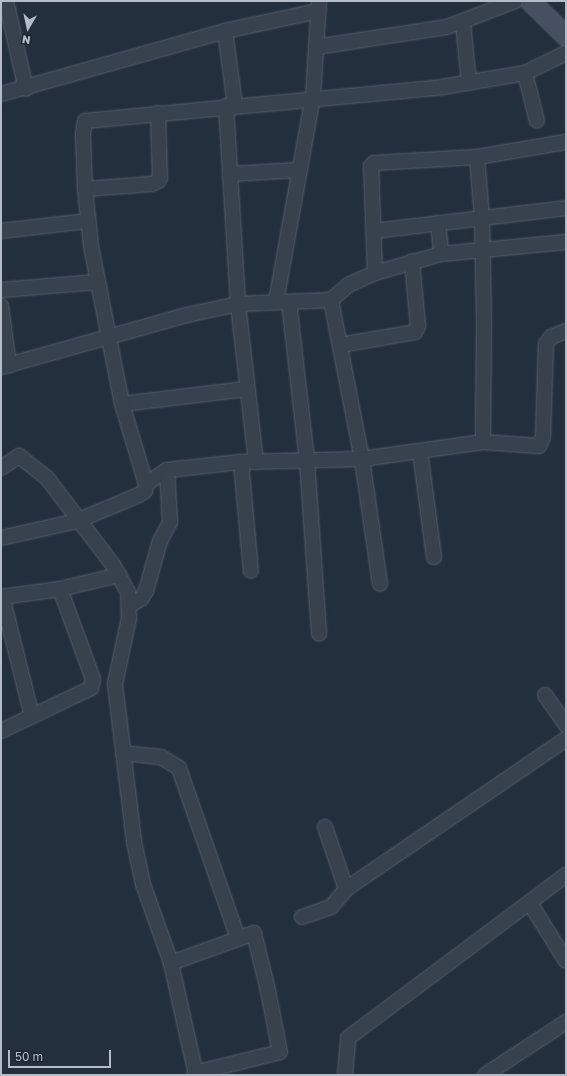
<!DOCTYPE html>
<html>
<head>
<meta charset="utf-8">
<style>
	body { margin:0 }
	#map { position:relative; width:567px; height:1076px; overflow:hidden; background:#242f3e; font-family:"Golos Text",sans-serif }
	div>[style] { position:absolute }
	.roads { filter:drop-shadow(0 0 1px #565f6c) drop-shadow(0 0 1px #565f6c) }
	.street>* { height:14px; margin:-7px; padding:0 7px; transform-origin:7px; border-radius:7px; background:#38414e }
	.secondary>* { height:19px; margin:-9.5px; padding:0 9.5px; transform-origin:9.5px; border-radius:9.5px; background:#465061 }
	span { translate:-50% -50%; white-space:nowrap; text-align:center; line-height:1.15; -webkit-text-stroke:4px #1d2633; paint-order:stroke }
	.frame { position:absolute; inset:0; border:2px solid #b4bcc9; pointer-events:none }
	.north { position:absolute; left:8px; top:8px; width:40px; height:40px; -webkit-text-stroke:3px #1d2633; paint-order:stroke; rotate:189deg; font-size:11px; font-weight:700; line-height:16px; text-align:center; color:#b4bcc9 }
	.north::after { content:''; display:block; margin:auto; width:14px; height:18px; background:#b4bcc9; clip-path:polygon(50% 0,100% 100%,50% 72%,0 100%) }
	.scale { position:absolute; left:8px; top:1050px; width:103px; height:18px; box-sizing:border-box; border:2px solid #b4bcc9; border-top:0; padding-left:5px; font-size:12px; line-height:14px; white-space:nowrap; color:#b4bcc9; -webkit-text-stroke:3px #1d2633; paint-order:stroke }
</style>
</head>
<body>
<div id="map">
	<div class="roads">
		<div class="street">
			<i style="left:6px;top:1px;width:90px;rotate:77.2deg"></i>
			<i style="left:463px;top:23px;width:60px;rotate:84.3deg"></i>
			<i style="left:225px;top:31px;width:75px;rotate:82.3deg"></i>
			<i style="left:316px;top:47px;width:133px;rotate:-8.7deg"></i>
			<i style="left:447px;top:27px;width:73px;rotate:-20.9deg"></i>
			<i style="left:525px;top:73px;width:49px;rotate:76deg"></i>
			<i style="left:1px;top:94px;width:233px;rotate:-15.7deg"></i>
			<i style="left:225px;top:31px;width:95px;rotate:-12.1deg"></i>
			<i style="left:226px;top:106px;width:198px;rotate:86.5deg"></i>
			<i style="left:238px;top:304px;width:159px;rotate:83.5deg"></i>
			<i style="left:477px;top:157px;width:61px;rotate:85.3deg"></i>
			<i style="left:482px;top:218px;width:104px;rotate:88.9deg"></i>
			<i style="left:484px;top:322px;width:120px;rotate:90.5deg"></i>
			<i style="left:230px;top:174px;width:69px;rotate:-3.3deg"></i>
			<i style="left:85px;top:189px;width:67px;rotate:-4.3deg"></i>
			<i style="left:152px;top:184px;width:7px;rotate:-27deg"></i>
			<i style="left:158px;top:181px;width:4px;rotate:-56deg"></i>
			<i style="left:160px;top:178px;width:65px;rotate:-91.8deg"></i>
			<i style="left:438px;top:223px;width:31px;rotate:84deg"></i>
			<i style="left:1px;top:231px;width:88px;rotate:-6.6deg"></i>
			<i style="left:374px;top:231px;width:193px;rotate:-6.8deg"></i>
			<i style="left:375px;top:273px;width:107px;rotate:-92.1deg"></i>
			<i style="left:371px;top:166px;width:4px;rotate:-45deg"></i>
			<i style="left:374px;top:163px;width:103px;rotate:-3.3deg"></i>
			<i style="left:477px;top:157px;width:90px;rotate:-9.6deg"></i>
			<i style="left:1px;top:290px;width:97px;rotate:-4.7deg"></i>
			<i style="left:331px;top:300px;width:162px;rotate:79deg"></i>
			<i style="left:362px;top:459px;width:126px;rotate:81.8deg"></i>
			<i style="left:276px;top:302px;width:208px;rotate:-79.8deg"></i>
			<i style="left:313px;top:97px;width:96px;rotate:-86.4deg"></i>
			<i style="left:289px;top:302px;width:160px;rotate:83.5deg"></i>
			<i style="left:307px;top:461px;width:173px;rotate:86deg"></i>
			<i style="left:1px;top:306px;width:60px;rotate:82.3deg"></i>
			<i style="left:340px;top:345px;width:76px;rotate:-9.8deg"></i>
			<i style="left:415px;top:332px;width:7px;rotate:-63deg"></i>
			<i style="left:418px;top:326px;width:65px;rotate:-95.3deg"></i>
			<i style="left:1px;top:367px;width:193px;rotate:-15.6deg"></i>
			<i style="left:187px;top:315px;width:52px;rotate:-12.2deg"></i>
			<i style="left:238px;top:304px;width:93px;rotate:-2.5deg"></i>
			<i style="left:331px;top:300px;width:23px;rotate:-41deg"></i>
			<i style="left:348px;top:285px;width:30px;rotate:-24deg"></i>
			<i style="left:375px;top:273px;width:69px;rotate:-16.1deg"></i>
			<i style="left:441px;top:254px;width:126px;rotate:-5.5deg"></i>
			<i style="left:122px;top:404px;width:125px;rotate:-6.9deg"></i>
			<i style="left:420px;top:451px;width:107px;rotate:82.5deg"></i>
			<i style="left:241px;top:462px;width:109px;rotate:84.8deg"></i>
			<i style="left:1px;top:468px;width:22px;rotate:-34deg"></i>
			<i style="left:19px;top:456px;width:36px;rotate:38deg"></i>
			<i style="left:47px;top:478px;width:109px;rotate:52.8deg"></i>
			<i style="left:113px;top:565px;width:31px;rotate:61deg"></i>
			<i style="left:128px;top:592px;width:26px;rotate:88deg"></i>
			<i style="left:129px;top:618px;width:67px;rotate:102deg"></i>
			<i style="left:115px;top:684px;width:159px;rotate:83.1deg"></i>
			<i style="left:134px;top:842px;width:43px;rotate:77.9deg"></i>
			<i style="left:143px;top:884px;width:84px;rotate:70.5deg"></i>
			<i style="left:171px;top:963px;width:115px;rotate:77.4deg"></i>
			<i style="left:146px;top:484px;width:84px;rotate:-106.7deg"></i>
			<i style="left:122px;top:404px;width:161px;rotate:-101.1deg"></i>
			<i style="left:91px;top:246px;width:57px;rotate:-96deg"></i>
			<i style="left:85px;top:189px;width:55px;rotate:-92.1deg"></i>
			<i style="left:83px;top:134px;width:13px;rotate:-81deg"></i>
			<i style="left:85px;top:121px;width:359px;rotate:-5.4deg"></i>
			<i style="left:442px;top:87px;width:84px;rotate:-9.6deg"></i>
			<i style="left:525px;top:73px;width:46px;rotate:-26deg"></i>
			<i style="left:1px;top:538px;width:78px;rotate:-12.6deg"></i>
			<i style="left:77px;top:521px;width:67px;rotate:-22.8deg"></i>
			<i style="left:139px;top:495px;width:7px;rotate:-34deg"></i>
			<i style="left:145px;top:491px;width:7px;rotate:-82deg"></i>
			<i style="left:146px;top:484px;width:25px;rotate:-34deg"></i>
			<i style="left:167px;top:470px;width:74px;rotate:-6.2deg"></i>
			<i style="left:241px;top:462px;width:121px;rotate:-1.4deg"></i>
			<i style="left:362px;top:459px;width:122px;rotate:-8deg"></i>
			<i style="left:483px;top:442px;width:56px;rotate:4.1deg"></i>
			<i style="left:539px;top:446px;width:10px;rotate:-66deg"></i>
			<i style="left:543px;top:437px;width:93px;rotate:-88.2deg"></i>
			<i style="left:546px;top:344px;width:9px;rotate:-54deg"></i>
			<i style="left:551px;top:337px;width:16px;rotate:-22deg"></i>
			<i style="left:2px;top:596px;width:124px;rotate:76deg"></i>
			<i style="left:1px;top:597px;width:60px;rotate:-7.7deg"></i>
			<i style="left:60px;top:589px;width:61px;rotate:-13.3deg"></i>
			<i style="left:130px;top:605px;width:13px;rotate:-29deg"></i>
			<i style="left:141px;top:599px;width:9px;rotate:-58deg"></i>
			<i style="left:146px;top:591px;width:52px;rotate:-74.4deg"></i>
			<i style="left:160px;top:541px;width:21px;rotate:-62deg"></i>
			<i style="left:170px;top:522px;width:52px;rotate:-93.3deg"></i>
			<i style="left:545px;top:695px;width:37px;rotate:55deg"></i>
			<i style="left:1px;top:731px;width:100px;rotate:-25.5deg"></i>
			<i style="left:91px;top:688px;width:9px;rotate:-77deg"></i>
			<i style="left:93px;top:679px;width:96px;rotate:-110.1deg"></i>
			<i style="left:123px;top:753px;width:38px;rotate:6deg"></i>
			<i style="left:161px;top:757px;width:21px;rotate:31deg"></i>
			<i style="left:179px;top:768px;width:180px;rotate:70.9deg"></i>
			<i style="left:325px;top:827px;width:65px;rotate:71.3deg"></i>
			<i style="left:530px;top:903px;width:68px;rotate:58.2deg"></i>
			<i style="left:302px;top:917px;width:31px;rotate:-19deg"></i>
			<i style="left:331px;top:907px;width:23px;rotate:-50deg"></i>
			<i style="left:346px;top:889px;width:266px;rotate:-34.3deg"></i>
			<i style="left:171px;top:963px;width:88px;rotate:-19.9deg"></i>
			<i style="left:254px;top:933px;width:55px;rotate:76.2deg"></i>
			<i style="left:267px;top:986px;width:67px;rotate:78.9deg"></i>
			<i style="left:280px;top:1052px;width:88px;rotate:166.1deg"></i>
			<i style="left:345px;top:1075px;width:37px;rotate:-85deg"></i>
			<i style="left:348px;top:1038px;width:272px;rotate:-36.8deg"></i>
			<i style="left:485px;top:1075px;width:97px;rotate:-33.2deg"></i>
		</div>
		<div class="secondary">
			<i style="left:530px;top:1px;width:50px;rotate:44.2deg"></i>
		</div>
	</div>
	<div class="frame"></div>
	<div class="north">N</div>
	<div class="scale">50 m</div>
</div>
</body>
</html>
